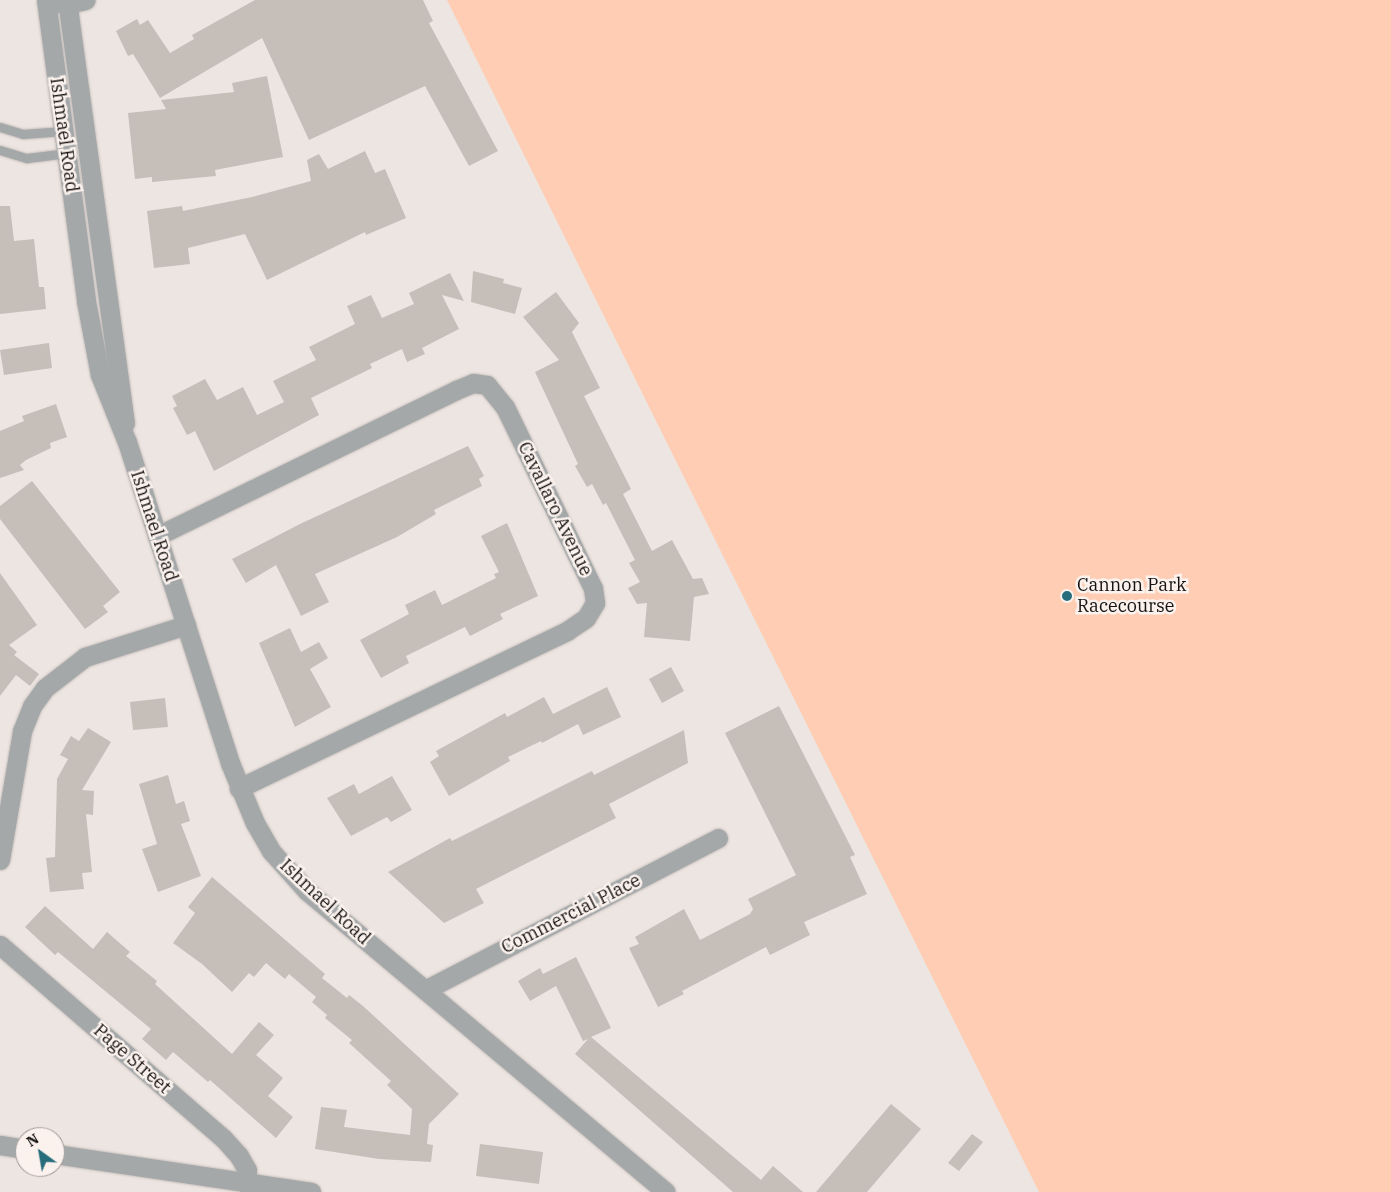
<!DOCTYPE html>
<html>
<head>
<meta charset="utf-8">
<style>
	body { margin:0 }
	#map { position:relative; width:1391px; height:1192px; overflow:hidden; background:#ede5e1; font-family:"IBM Plex Serif",serif }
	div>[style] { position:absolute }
	.green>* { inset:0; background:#fecdb3 }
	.building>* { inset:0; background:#c6beb9 }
	.roads { filter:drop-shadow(0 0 1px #c6bfbc) drop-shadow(0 0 1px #c6bfbc) }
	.service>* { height:9px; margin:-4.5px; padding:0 4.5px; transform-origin:4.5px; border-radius:4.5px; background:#a4a8a9 }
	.minor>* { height:19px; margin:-9.5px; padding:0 9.5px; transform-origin:9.5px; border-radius:9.5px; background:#a4a8a9 }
	.dots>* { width:14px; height:14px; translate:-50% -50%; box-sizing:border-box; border:2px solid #fbf2ee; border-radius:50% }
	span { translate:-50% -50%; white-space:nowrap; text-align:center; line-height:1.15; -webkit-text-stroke:5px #fbf2ee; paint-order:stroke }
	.street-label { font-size:18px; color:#161412 }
	.poi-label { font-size:18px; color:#161412 }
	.left { translate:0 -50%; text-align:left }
	.north { position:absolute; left:15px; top:1127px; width:50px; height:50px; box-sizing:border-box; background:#fbf2ee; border:1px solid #9f9996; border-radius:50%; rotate:328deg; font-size:14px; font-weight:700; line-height:20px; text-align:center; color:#161412 }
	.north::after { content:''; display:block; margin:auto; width:18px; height:22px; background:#276d7c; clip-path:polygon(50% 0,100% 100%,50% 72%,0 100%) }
</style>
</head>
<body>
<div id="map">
	<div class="green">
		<i style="clip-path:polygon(447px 0,1391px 0,1391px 1192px,1039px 1192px)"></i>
	</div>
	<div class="building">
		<i style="clip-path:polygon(255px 0,423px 0,433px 21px,429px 23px,498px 151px,469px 166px,425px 86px,309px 140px,262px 38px,160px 98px,133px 54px,128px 56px,116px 31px,137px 19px,140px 25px,148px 20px,170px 53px,194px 39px,192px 35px)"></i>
		<i style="clip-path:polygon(267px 76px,283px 157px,215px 170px,216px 176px,152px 182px,152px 177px,135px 179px,128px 113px,166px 109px,161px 100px,234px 92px,232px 83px)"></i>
		<i style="clip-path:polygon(365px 151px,375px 173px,385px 169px,406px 218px,366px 235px,365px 232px,267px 280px,245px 234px,188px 248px,190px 264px,154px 268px,147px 211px,182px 206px,183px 211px,252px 197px,311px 181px,307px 160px,319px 154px,328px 169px)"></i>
		<i style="clip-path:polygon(0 206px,10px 206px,14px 241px,34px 239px,39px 287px,44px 287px,46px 309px,0 314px)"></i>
		<i style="clip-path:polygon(473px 271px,504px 279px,503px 283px,522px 288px,515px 314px,471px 302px)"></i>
		<i style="clip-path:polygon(450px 273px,464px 301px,442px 295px,459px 329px,422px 348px,425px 354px,407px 362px,402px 349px,370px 364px,372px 368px,311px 398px,319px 415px,214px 471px,195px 431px,187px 435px,173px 408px,177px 406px,172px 396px,205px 379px,217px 400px,243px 387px,257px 415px,284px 402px,273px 381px,316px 360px,309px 347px,355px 324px,347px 306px,371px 295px,382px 318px,414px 304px,409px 293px)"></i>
		<i style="clip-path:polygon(556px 292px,579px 323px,572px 332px,600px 388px,584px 396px,631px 489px,623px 494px,652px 551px,672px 540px,693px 579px,702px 578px,709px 594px,694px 597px,690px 641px,644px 637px,647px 603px,637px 604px,628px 588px,640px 582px,629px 563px,635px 560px,606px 503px,603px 505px,592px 484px,587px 487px,575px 466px,578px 464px,535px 372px,559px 360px,523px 317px)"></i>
		<i style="clip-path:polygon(49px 343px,52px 368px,4px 375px,0 350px)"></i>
		<i style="clip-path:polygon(56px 404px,67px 437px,50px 443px,51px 448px,26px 460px,20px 465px,24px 470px,0 478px,0 431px,24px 421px,22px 416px)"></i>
		<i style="clip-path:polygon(468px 446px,484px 476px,479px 479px,482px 486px,434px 510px,436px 514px,397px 537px,315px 574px,329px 602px,301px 616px,276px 565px,246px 583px,232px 559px,300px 524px)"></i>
		<i style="clip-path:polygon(32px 481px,120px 592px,103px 606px,108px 612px,85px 629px,0 519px,0 506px)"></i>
		<i style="clip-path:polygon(507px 523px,538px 596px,500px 614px,503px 619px,470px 636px,465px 627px,406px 656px,409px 663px,381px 678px,360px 640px,409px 614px,405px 605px,435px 590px,442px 605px,496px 578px,494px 574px,499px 572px,481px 536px)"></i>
		<i style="clip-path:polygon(0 573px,37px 625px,9px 645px,17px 652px,14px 655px,39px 674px,30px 686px,16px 675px,0 696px)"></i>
		<i style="clip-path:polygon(290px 628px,301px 652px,319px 642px,328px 658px,310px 669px,331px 707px,295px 727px,259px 643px)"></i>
		<i style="clip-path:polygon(671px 667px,684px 691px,662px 703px,649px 679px)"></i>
		<i style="clip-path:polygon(607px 687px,621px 717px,583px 735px,578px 724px,542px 743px,541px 741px,508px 757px,510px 761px,449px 796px,430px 762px,439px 756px,436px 751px,505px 713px,507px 717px,544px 697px,553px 714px)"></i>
		<i style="clip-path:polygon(165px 698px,168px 727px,133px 730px,130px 702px)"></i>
		<i style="clip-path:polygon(779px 706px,855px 855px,850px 857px,867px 894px,804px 922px,810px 935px,770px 955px,766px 947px,682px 991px,684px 994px,658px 1007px,629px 948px,639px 944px,635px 937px,684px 909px,700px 940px,750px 914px,753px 909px,748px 899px,796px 875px,725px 733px)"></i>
		<i style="clip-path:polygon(88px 728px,111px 742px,82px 790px,94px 791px,93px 815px,86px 814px,92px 872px,82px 873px,84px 889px,50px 892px,46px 858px,55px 857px,57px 779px,68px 759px,60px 755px,71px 736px,79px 741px)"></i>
		<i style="clip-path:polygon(684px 730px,688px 763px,609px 804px,616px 818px,476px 889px,484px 903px,444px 923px,388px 872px,450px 838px,452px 841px,592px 771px,594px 775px)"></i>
		<i style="clip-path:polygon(168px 775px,176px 804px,184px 801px,190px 821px,181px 824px,201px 876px,158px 892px,142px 849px,157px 844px,139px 784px)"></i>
		<i style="clip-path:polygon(392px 776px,412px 810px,391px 822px,387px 817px,351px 836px,327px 798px,354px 784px,359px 794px)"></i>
		<i style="clip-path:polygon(212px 877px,325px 974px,322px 978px,347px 998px,349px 995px,363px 1006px,459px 1094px,429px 1124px,427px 1144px,433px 1145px,431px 1162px,379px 1159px,315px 1149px,321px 1107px,347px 1110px,344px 1127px,410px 1135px,412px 1109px,387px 1085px,391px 1081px,349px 1043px,352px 1040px,325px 1018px,327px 1015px,312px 1002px,316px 997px,289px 974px,285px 979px,266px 963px,254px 977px,249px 973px,232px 992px,202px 964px,173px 943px,195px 913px,188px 907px)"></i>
		<i style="clip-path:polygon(45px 906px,93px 949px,107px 932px,130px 952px,126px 956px,157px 981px,155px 984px,232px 1054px,259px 1022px,274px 1035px,256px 1055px,283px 1078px,268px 1096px,293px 1117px,276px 1138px,210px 1080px,208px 1082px,173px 1052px,166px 1060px,142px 1039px,151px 1029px,58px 952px,55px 955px,25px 927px)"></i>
		<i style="clip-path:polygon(576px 957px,611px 1028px,591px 1037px,761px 1180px,773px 1166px,803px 1192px,733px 1192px,575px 1054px,588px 1039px,583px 1041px,556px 986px,530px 1001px,518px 981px,540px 968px,543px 974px)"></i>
		<i style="clip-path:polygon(891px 1104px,921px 1129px,867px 1192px,816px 1192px)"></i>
		<i style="clip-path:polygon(972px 1134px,983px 1142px,959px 1171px,948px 1163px)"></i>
		<i style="clip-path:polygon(480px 1144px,543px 1152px,539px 1184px,476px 1176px)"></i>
	</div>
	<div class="roads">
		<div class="service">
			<i style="left:0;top:127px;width:24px;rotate:17deg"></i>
			<i style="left:23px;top:134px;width:41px;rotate:-4.2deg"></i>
			<i style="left:0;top:150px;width:28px;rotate:17deg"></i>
			<i style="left:27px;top:158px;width:39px;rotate:-7deg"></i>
		</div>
		<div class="minor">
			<i style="left:46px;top:0;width:304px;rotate:82.4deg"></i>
			<i style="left:86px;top:301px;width:75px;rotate:79.3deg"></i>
			<i style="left:100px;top:375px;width:72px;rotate:68.1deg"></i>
			<i style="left:127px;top:442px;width:337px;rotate:72.2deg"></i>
			<i style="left:230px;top:763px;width:65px;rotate:67.4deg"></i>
			<i style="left:255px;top:823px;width:32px;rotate:60deg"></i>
			<i style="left:271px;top:851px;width:54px;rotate:48deg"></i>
			<i style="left:307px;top:891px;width:468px;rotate:40deg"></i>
			<i style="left:67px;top:0;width:427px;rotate:82.2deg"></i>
			<i style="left:55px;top:2px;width:13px;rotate:9deg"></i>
			<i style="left:68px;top:4px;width:18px;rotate:-13deg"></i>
			<i style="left:157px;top:536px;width:333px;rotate:-26deg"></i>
			<i style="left:456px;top:390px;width:18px;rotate:-22deg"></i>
			<i style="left:473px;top:383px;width:14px;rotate:8deg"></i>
			<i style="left:487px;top:385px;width:28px;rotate:51deg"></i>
			<i style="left:505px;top:407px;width:201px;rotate:64.1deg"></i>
			<i style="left:593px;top:588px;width:15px;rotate:82deg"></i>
			<i style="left:595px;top:603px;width:17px;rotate:121deg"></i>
			<i style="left:586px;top:618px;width:23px;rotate:146deg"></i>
			<i style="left:567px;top:631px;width:364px;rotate:154.4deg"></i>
			<i style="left:0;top:860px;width:131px;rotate:-80.3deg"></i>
			<i style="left:22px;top:731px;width:27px;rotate:-68deg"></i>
			<i style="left:32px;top:706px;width:22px;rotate:-54deg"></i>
			<i style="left:45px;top:688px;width:51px;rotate:-37.8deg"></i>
			<i style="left:85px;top:657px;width:106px;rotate:-17.6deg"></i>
			<i style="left:0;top:945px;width:295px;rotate:40.9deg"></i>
			<i style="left:223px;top:1138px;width:24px;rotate:48deg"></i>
			<i style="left:239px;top:1156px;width:16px;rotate:60deg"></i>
			<i style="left:247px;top:1170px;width:14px;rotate:94deg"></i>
			<i style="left:425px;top:990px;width:330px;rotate:-27.4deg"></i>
			<i style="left:0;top:1145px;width:25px;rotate:9deg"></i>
			<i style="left:55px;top:1154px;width:259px;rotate:8.4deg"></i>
		</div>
	</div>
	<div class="dots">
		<i style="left:1067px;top:596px;background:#276d7c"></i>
	</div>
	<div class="street-label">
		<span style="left:64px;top:135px;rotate:82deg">Ishmael Road</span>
		<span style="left:555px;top:509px;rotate:64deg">Cavallaro Avenue</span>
		<span style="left:154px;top:526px;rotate:72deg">Ishmael Road</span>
		<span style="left:325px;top:902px;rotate:43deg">Ishmael Road</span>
		<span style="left:571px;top:914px;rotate:-27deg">Commercial Place</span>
		<span style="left:132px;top:1059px;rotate:41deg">Page Street</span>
	</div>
	<div class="poi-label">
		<span class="left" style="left:1077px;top:596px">Cannon Park<br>Racecourse</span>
	</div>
	<div class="north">N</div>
</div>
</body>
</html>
